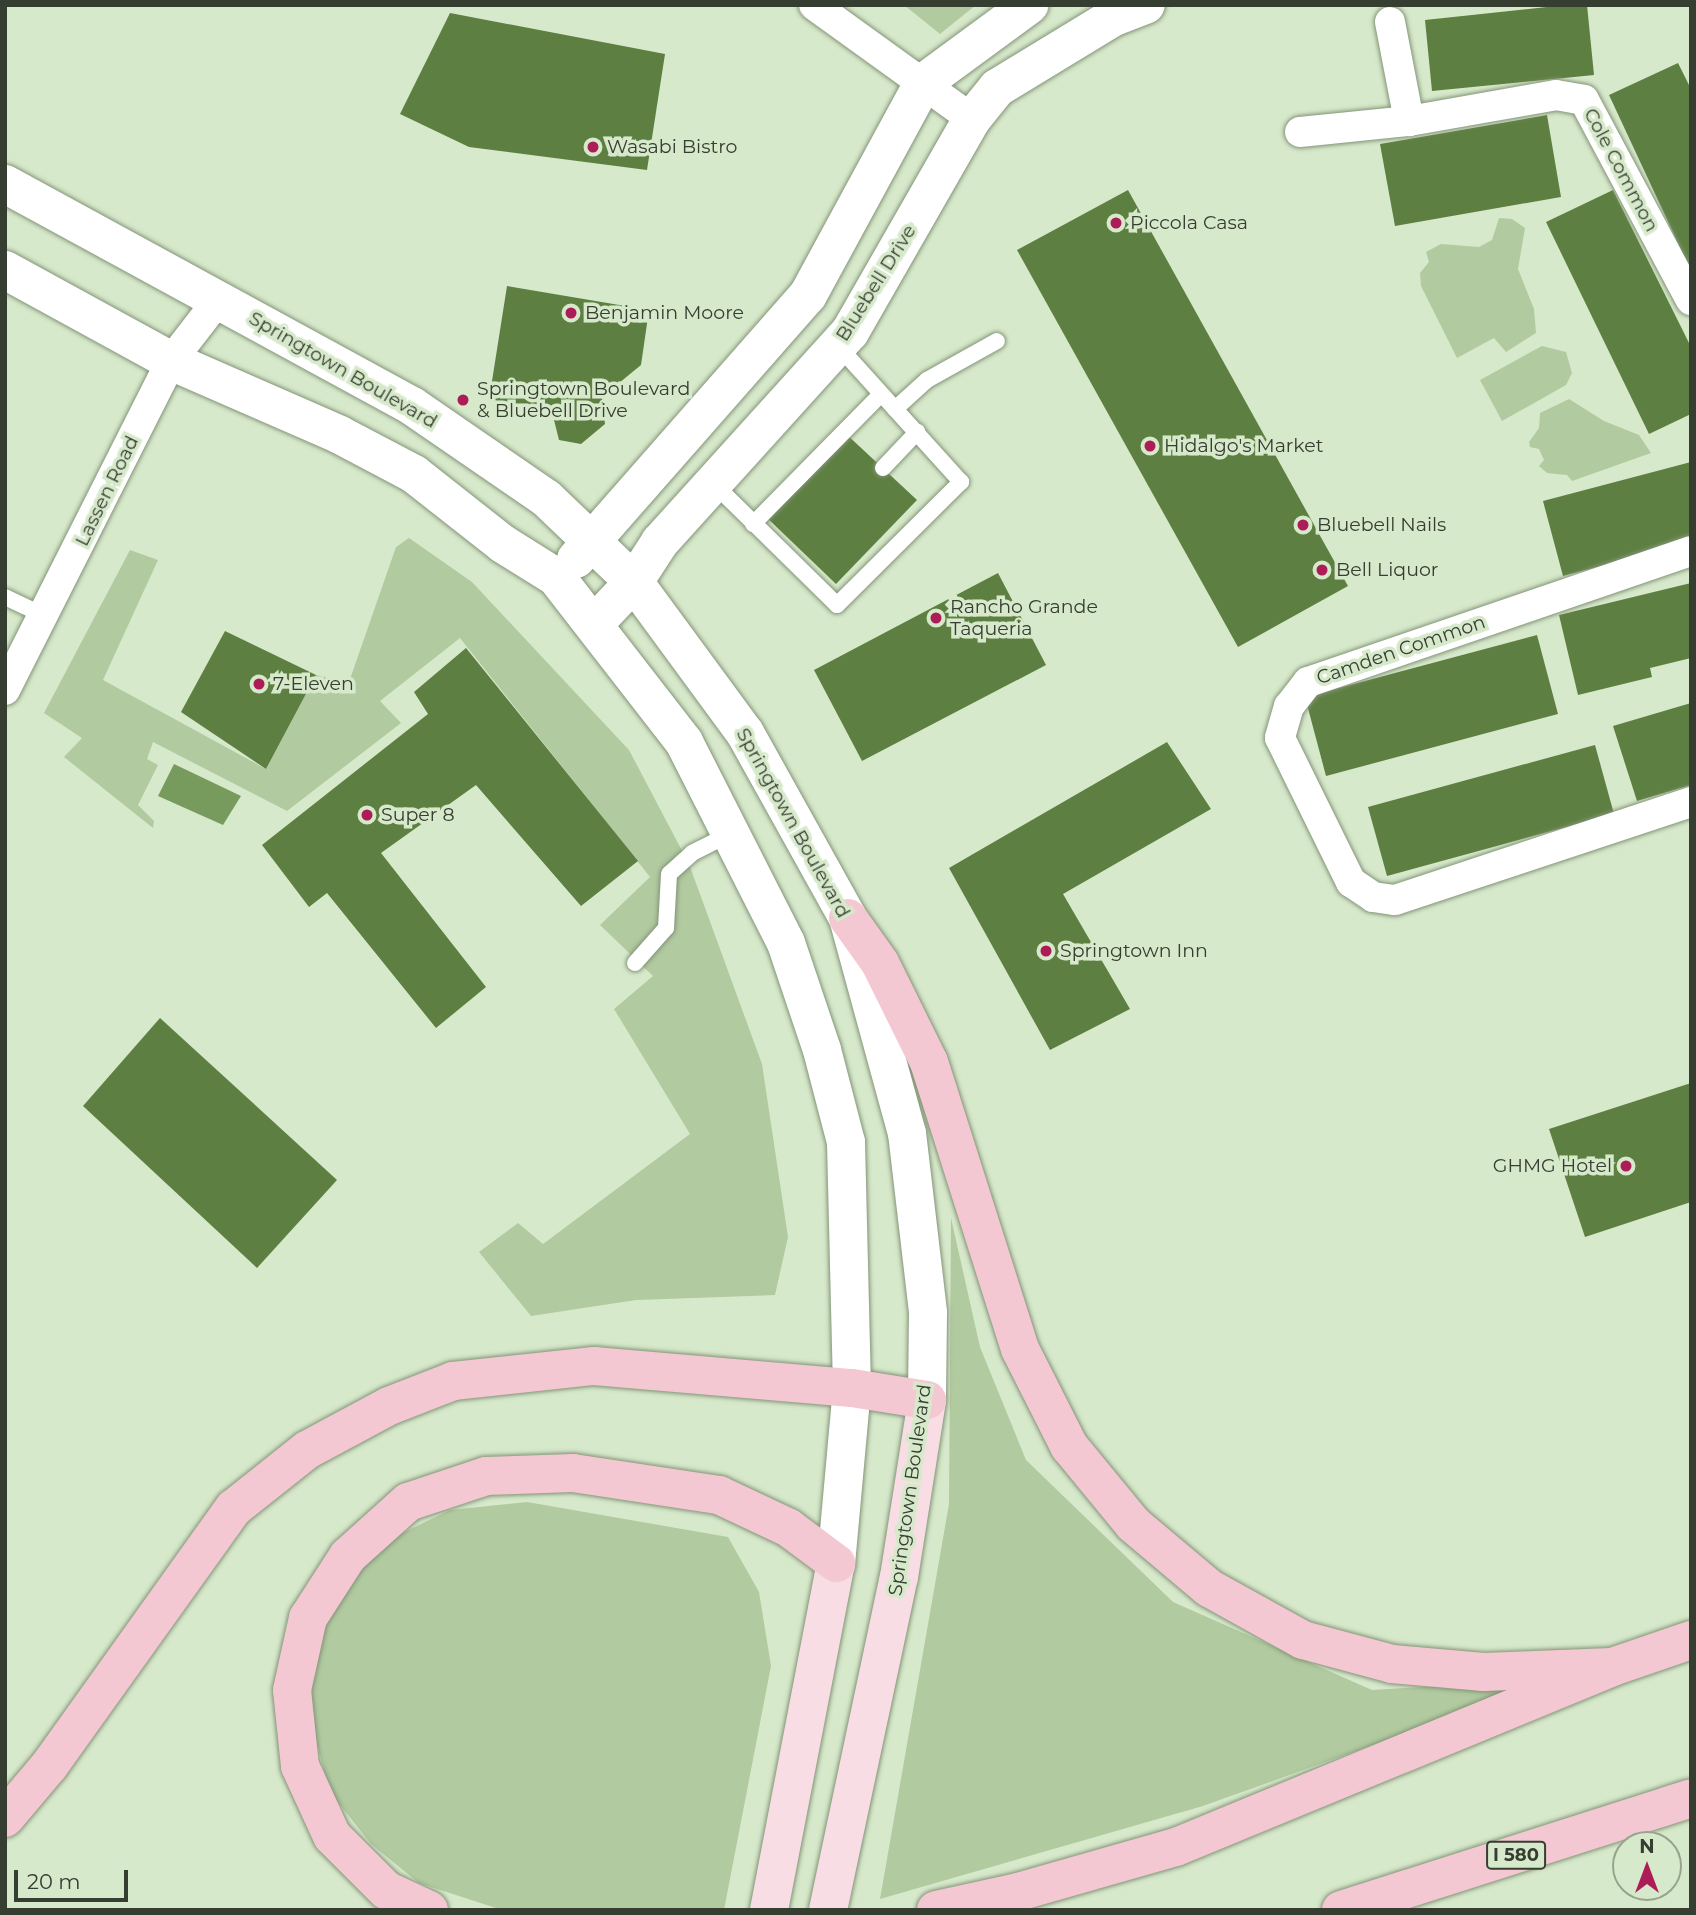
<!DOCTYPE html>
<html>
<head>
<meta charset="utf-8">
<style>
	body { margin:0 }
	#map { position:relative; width:1696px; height:1915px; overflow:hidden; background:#d7e9cb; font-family:Montserrat,sans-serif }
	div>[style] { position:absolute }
	.green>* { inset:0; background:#b1caa0 }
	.water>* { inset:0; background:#779b5c }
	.building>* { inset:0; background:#5d7f41 }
	.roads { filter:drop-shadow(0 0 2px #839478) drop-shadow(0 0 2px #839478) }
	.lane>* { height:16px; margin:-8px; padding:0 8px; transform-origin:8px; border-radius:8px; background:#fff }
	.street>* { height:30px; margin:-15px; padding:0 15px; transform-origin:15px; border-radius:15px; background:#fff }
	.secondary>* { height:38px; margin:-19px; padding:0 19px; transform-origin:19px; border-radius:19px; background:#fff }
	.primary>* { height:38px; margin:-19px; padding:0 19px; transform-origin:19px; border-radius:19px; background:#f8dee4 }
	.highway>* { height:38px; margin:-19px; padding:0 19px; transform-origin:19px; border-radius:19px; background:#f4c8d2 }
	.dots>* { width:19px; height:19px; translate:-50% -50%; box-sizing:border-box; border:4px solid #d7e9cb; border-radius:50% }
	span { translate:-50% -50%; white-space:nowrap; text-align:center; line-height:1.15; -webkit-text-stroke:7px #d7e9cb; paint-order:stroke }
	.shield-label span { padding:2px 5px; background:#d7e9cb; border:2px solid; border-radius:5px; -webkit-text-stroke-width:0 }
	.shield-label { font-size:18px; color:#363d31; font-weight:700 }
	.poi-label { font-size:19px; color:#363d31 }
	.left { translate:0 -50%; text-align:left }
	.right { translate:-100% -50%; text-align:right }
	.street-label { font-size:19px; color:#363d31 }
	.frame { position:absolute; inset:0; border:7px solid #363d31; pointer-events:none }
	.north { position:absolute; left:1612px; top:1831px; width:70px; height:70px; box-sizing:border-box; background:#d7e9cb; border:2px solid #97a48d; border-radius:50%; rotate:0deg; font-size:19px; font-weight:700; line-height:28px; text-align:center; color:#363d31 }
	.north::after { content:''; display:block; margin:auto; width:24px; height:32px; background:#ac1d58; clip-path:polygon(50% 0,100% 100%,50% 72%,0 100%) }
	.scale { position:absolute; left:14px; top:1870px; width:114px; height:32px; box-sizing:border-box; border:4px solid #363d31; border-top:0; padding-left:9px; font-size:21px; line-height:24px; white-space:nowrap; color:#363d31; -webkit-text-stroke:5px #d7e9cb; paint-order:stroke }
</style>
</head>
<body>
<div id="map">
	<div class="green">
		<i style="clip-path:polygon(904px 5px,976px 5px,940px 34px)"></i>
		<i style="clip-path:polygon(1499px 218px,1512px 219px,1525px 228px,1518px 269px,1534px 309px,1536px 333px,1506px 352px,1494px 338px,1457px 358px,1421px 286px,1420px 273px,1429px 262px,1426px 252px,1441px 244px,1479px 247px,1492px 240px)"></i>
		<i style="clip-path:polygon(1542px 346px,1566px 352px,1572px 373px,1566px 385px,1502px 421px,1480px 380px)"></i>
		<i style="clip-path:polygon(1569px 399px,1604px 421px,1639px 435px,1651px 453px,1572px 481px,1567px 475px,1547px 473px,1539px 466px,1544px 460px,1539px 449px,1530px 447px,1529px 442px,1539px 428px,1540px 413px)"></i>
		<i style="clip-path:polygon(409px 538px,472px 582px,629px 750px,689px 864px,762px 1064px,788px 1237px,775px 1295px,636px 1300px,531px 1316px,479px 1252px,518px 1223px,543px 1244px,690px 1134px,614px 1009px,653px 976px,600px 925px,650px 877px,460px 638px,380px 701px,401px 723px,287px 811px,153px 742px,147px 759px,158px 765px,138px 805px,154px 821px,153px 828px,64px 757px,82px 738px,44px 713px,130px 550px,158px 560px,103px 680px,266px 769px,316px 675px,349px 682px,396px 547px)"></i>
		<i style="clip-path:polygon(951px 1218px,980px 1347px,1026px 1460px,1173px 1602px,1372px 1690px,1556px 1679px,1203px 1806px,880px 1899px,949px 1504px)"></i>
		<i style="clip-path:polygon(527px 1502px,728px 1537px,759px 1592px,771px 1666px,724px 1910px,502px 1910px,419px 1883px,371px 1844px,330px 1792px,312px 1726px,312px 1656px,342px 1592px,388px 1540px,450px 1510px)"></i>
	</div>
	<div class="water">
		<i style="clip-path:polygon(174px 764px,241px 796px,223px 825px,158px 796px)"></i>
	</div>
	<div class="building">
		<i style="clip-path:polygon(1565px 5px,1587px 5px,1594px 75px,1432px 91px,1425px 20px)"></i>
		<i style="clip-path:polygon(450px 13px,665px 54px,647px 170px,469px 147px,400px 114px)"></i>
		<i style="clip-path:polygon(1678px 63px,1691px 89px,1691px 271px,1609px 95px)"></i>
		<i style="clip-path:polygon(1547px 115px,1561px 197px,1395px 226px,1380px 144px)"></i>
		<i style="clip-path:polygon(1128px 190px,1348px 586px,1238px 647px,1017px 250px)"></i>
		<i style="clip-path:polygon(1613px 190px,1691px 347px,1691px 414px,1649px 434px,1546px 222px)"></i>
		<i style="clip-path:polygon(507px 286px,649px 310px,641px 365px,602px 397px,605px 424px,581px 444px,559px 440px,552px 412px,489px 400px)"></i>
		<i style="clip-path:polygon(844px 432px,917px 500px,836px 584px,764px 515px)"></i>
		<i style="clip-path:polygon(1691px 462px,1691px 542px,1563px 576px,1543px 501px)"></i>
		<i style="clip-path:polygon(998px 573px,1046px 665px,862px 761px,814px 670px)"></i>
		<i style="clip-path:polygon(1691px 583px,1691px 658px,1650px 668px,1652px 677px,1578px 695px,1559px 615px)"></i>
		<i style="clip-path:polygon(225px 631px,316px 675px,266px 769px,181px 712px)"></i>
		<i style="clip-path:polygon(1537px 635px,1558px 714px,1326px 776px,1305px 697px)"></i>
		<i style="clip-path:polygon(466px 648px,638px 861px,581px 906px,476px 785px,381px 853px,486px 987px,436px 1028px,327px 893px,309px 907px,262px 845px,428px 714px,414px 692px)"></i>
		<i style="clip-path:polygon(1691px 703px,1691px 785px,1637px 801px,1613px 726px)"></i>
		<i style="clip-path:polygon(1167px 742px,1211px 809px,1063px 894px,1130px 1009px,1050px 1050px,949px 868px)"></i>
		<i style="clip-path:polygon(1595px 745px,1614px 814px,1387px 876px,1368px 807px)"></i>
		<i style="clip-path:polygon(160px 1018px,337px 1180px,257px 1268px,83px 1106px)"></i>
		<i style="clip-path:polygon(1691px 1083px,1691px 1202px,1585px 1237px,1549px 1129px)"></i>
	</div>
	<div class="roads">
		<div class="lane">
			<i style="left:895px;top:409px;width:43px;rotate:-42.2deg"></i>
			<i style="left:927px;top:380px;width:80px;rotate:-29.1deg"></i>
			<i style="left:883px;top:468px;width:50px;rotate:-46.6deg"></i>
			<i style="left:713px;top:483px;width:174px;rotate:44.5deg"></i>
			<i style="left:837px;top:605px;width:175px;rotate:-44.8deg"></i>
			<i style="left:961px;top:482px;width:183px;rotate:-132.1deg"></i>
			<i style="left:753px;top:524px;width:182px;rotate:-45.4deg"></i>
			<i style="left:5px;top:597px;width:44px;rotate:25.4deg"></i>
			<i style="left:635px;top:963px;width:47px;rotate:-48.5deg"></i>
			<i style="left:666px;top:928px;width:54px;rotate:-86.8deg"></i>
			<i style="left:669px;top:874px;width:31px;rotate:-42deg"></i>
			<i style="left:692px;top:853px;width:42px;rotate:-26.6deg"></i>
		</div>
		<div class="street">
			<i style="left:814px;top:5px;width:195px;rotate:35.8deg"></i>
			<i style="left:1390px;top:22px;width:101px;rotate:79.1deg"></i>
			<i style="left:1409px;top:121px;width:149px;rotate:-10deg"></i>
			<i style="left:1556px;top:95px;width:28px;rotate:10deg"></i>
			<i style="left:1584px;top:100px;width:227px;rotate:61.9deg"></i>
			<i style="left:1300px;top:132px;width:110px;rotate:-5.8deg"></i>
			<i style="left:1691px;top:551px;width:405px;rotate:161.1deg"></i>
			<i style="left:1308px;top:682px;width:31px;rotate:128deg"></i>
			<i style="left:1289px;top:706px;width:33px;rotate:106deg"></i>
			<i style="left:1280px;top:738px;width:161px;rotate:63.8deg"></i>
			<i style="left:1351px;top:882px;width:27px;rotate:34deg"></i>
			<i style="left:1373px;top:897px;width:22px;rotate:8deg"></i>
			<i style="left:1395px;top:900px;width:312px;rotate:-18.3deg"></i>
			<i style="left:5px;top:690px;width:369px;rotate:-63.2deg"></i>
			<i style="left:171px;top:361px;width:78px;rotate:-52.3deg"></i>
		</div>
		<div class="secondary">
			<i style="left:5px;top:184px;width:464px;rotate:28.6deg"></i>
			<i style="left:412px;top:406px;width:163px;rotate:34.5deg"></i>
			<i style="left:546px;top:498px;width:122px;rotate:43.7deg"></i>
			<i style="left:634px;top:582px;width:187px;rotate:53.7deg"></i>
			<i style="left:745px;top:733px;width:212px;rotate:60.9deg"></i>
			<i style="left:848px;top:918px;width:223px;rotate:74.7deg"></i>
			<i style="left:907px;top:1133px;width:181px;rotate:83.3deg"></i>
			<i style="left:928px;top:1313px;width:87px;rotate:90.7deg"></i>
			<i style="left:5px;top:270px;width:189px;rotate:28.7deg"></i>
			<i style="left:171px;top:361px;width:184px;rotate:23.6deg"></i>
			<i style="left:340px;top:435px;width:84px;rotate:27.8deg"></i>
			<i style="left:414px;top:474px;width:113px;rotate:38.2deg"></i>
			<i style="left:503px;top:544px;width:62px;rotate:31.9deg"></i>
			<i style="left:556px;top:577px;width:209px;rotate:52.2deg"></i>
			<i style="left:684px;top:742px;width:225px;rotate:63.1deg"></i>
			<i style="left:786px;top:943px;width:113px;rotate:71.4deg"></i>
			<i style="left:822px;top:1050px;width:95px;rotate:75.4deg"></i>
			<i style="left:846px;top:1142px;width:246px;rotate:88.6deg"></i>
			<i style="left:852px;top:1388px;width:176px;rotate:95.2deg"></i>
			<i style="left:576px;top:559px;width:351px;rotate:-48.7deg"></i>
			<i style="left:808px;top:295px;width:241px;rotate:-61.5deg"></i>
			<i style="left:923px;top:83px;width:132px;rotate:-36.3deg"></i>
			<i style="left:595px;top:623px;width:57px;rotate:-46.4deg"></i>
			<i style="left:634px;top:582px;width:48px;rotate:-57deg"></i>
			<i style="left:660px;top:542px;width:283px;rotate:-47.9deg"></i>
			<i style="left:850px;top:332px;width:245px;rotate:-60.2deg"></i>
			<i style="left:972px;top:119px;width:40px;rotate:-51deg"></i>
			<i style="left:997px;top:88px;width:137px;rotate:-31.3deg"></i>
			<i style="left:1114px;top:17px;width:34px;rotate:-21deg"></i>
		</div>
		<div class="primary">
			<i style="left:769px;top:1910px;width:353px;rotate:-79.1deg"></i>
			<i style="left:828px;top:1910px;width:340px;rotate:-78deg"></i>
			<i style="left:899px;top:1577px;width:179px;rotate:-81deg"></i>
		</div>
		<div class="highway">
			<i style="left:848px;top:918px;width:55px;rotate:54.6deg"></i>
			<i style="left:880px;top:963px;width:110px;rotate:63.7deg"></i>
			<i style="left:929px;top:1062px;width:301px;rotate:72.4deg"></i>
			<i style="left:1020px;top:1349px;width:109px;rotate:63.2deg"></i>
			<i style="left:1069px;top:1446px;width:101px;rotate:50.6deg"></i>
			<i style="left:1133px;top:1524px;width:99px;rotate:40.1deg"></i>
			<i style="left:1209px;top:1588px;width:107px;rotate:29deg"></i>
			<i style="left:1303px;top:1640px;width:92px;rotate:15.1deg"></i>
			<i style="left:1392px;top:1664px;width:92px;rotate:5deg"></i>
			<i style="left:1484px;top:1672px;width:128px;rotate:-2.2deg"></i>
			<i style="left:5px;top:1818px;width:68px;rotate:-49.8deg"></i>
			<i style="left:49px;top:1766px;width:317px;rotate:-54.4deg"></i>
			<i style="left:234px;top:1508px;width:93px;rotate:-38.5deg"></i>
			<i style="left:307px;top:1450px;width:93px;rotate:-28.2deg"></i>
			<i style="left:389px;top:1406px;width:69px;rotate:-21.3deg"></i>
			<i style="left:453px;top:1381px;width:142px;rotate:-6.1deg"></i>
			<i style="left:594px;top:1366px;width:259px;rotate:4.9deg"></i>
			<i style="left:852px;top:1388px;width:76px;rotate:9.1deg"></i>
			<i style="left:429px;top:1910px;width:47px;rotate:-155.1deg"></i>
			<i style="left:386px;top:1890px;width:76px;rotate:-135deg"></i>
			<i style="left:332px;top:1836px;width:77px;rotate:-114.6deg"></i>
			<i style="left:300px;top:1766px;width:76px;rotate:-96deg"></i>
			<i style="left:292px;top:1690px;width:74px;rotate:-77.5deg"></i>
			<i style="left:308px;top:1618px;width:74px;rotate:-57.2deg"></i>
			<i style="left:348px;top:1556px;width:81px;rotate:-42deg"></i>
			<i style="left:408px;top:1502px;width:82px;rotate:-18.4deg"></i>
			<i style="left:486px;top:1476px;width:87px;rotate:-2deg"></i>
			<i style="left:573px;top:1473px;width:148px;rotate:8.6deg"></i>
			<i style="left:719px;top:1495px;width:77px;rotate:25.2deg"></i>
			<i style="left:789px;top:1528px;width:59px;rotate:36.7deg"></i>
			<i style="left:936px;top:1910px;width:84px;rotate:-12.4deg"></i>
			<i style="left:1018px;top:1892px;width:164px;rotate:-15.9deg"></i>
			<i style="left:1176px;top:1847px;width:472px;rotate:-22.4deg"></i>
			<i style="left:1612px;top:1667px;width:83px;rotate:-18.9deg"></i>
			<i style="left:1341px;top:1910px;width:367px;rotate:-17.7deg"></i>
		</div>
	</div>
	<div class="dots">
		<i style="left:593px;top:147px;background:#ac1d58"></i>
		<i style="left:1116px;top:223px;background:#ac1d58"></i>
		<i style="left:571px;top:313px;background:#ac1d58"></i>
		<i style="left:463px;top:400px;background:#ac1d58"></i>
		<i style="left:1150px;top:446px;background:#ac1d58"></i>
		<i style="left:1303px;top:525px;background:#ac1d58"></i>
		<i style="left:1322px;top:570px;background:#ac1d58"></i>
		<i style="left:936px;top:618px;background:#ac1d58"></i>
		<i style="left:259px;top:684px;background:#ac1d58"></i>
		<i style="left:367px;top:815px;background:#ac1d58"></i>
		<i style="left:1046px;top:951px;background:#ac1d58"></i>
		<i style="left:1626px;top:1166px;background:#ac1d58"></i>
	</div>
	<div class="shield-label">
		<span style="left:1516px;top:1855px">I 580</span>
	</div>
	<div class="poi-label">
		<span class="left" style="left:607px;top:147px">Wasabi Bistro</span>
		<span class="left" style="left:1130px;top:223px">Piccola Casa</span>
		<span class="left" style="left:585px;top:313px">Benjamin Moore</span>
		<span class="left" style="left:477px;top:400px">Springtown Boulevard<br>&amp; Bluebell Drive</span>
		<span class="left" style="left:1164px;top:446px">Hidalgo's Market</span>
		<span class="left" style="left:1317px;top:525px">Bluebell Nails</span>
		<span class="left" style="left:1336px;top:570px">Bell Liquor</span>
		<span class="left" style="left:950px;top:618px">Rancho Grande<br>Taqueria</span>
		<span class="left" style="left:273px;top:684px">7-Eleven</span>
		<span class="left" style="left:381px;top:815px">Super 8</span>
		<span class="left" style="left:1060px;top:951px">Springtown Inn</span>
		<span class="right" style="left:1612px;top:1166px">GHMG Hotel</span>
	</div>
	<div class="street-label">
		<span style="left:1621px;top:170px;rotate:62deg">Cole Common</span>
		<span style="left:876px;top:283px;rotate:-58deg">Bluebell Drive</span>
		<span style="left:343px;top:370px;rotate:30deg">Springtown Boulevard</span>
		<span style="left:107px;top:491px;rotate:-64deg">Lassen Road</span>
		<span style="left:1401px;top:650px;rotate:-19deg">Camden Common</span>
		<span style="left:793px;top:823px;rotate:61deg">Springtown Boulevard</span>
		<span style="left:910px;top:1490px;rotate:-82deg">Springtown Boulevard</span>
	</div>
	<div class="frame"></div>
	<div class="north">N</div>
	<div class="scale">20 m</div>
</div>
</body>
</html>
